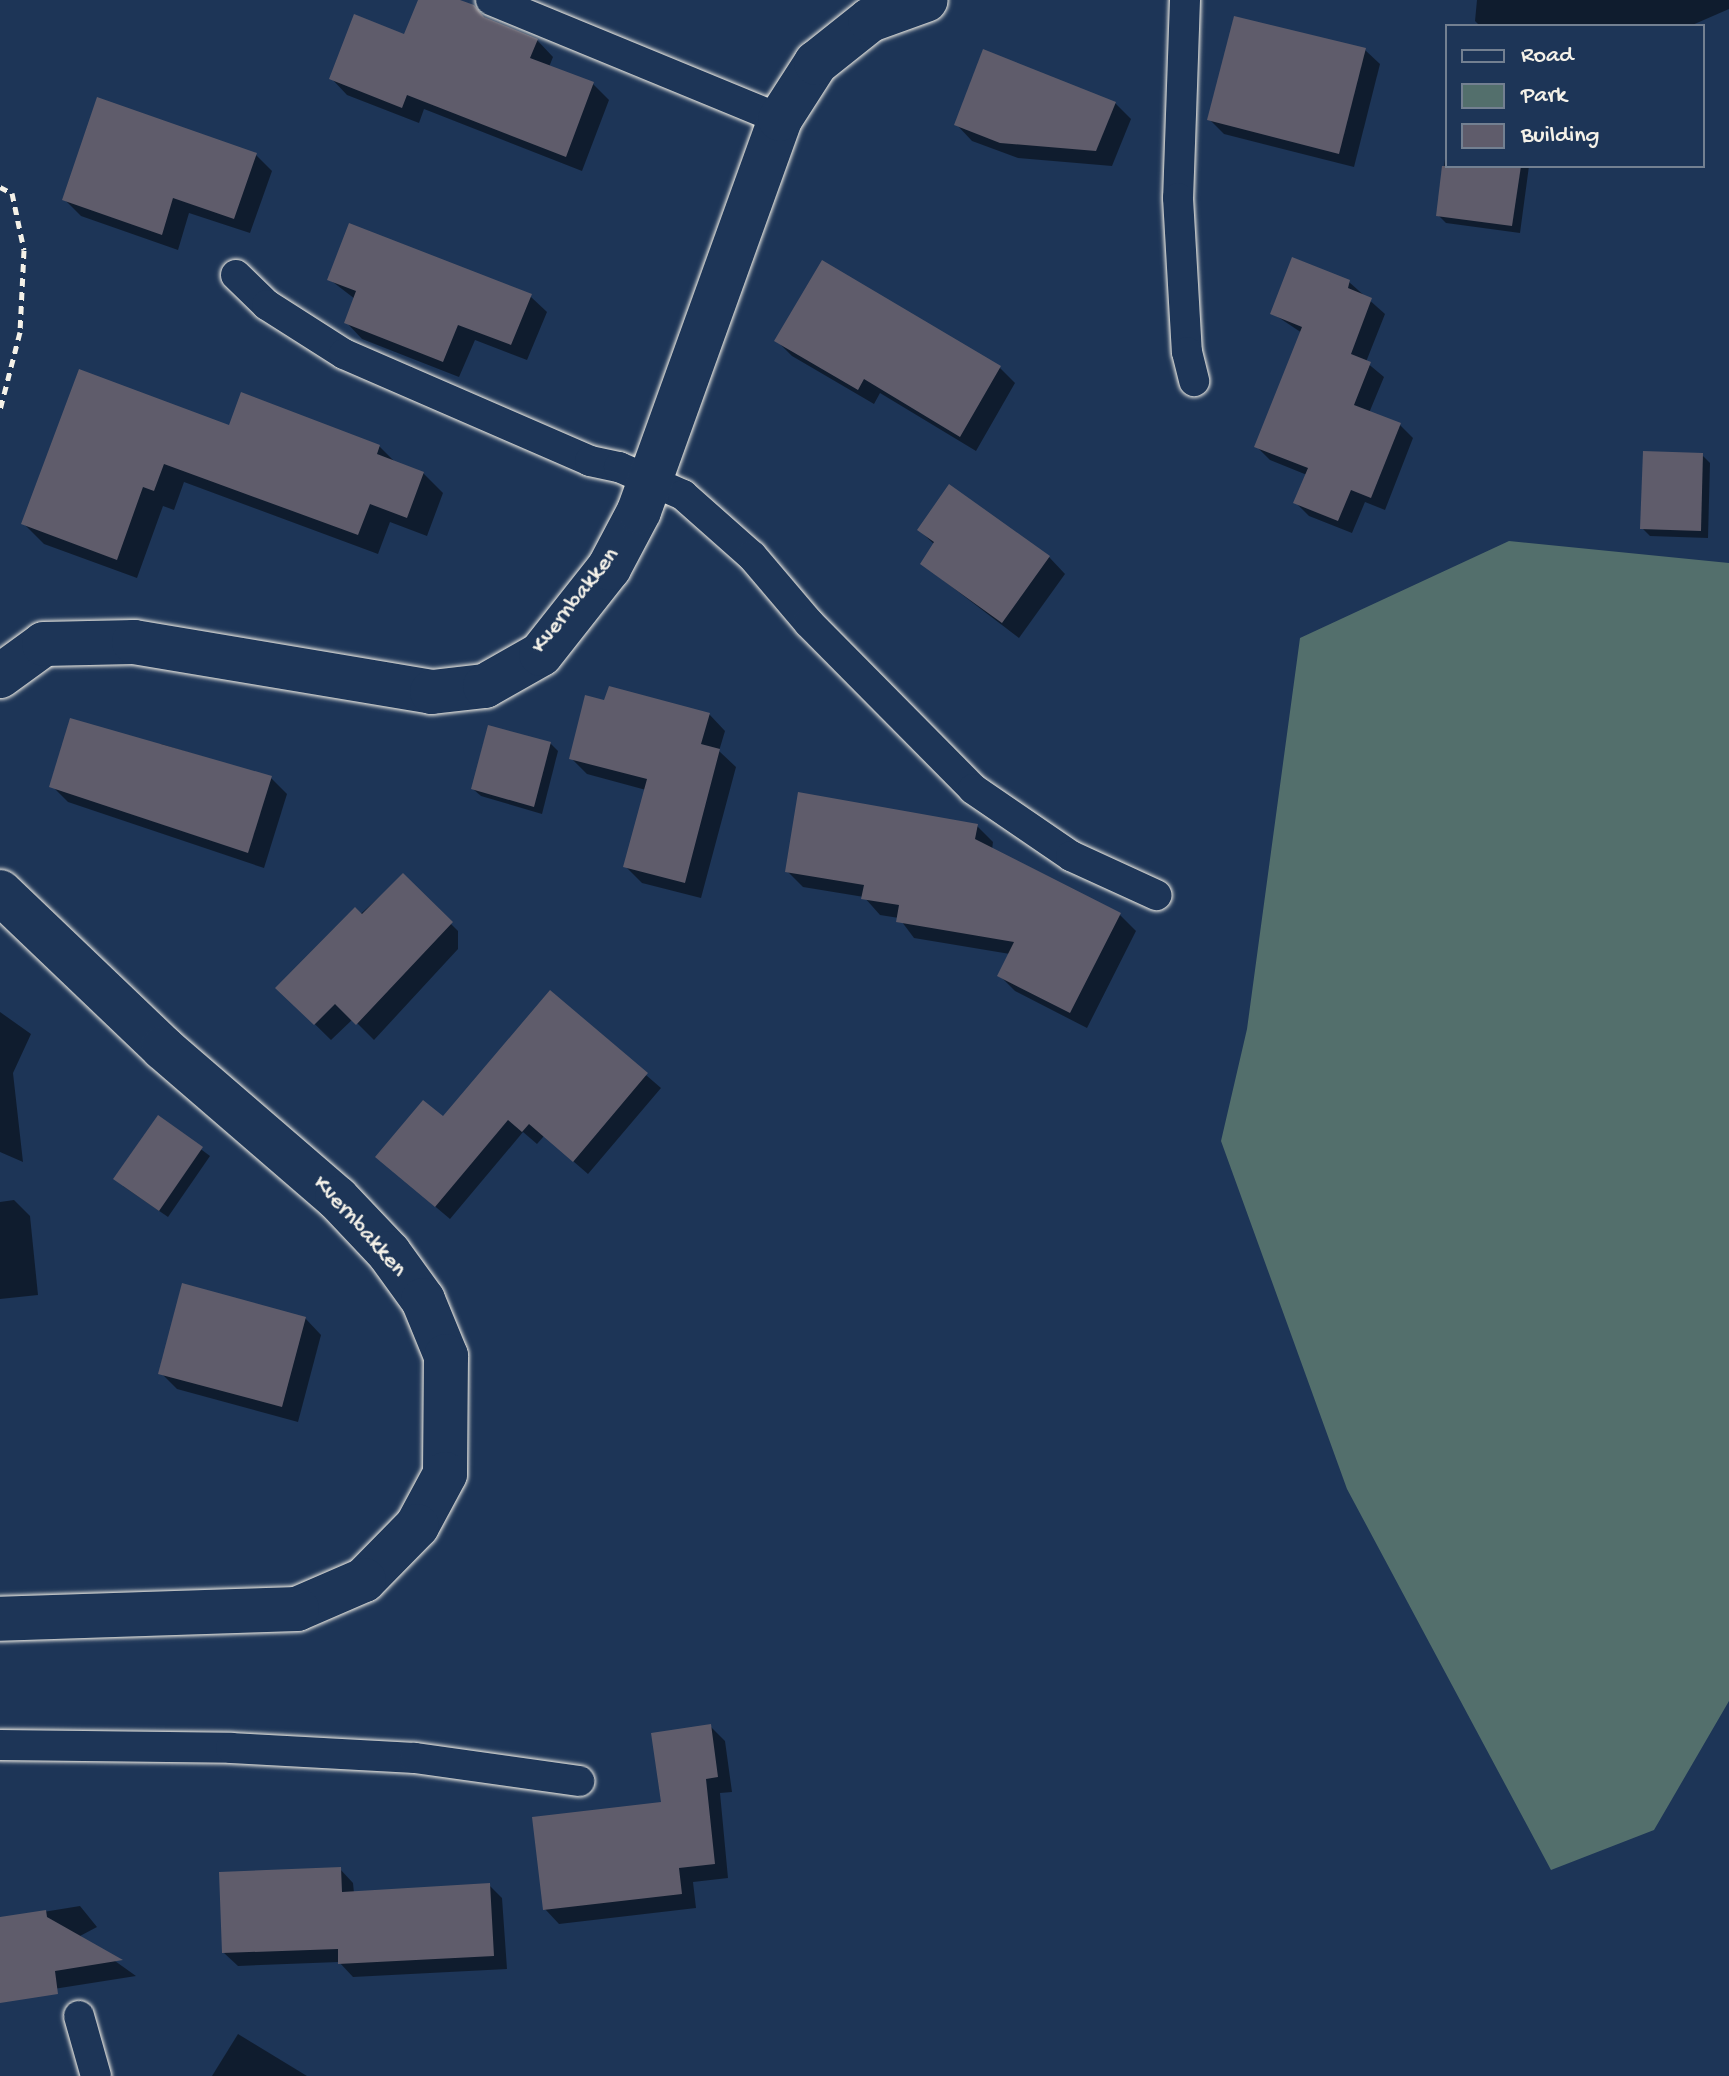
<!DOCTYPE html>
<html>
<head>
<meta charset="utf-8">
<style>
	body { margin:0 }
	#map { position:relative; width:1729px; height:2076px; overflow:hidden; background:#1d3557; font-family:"Gochi Hand",sans-serif }
	div>[style] { position:absolute }
	.green>* { inset:0; background:#536f6c }
	.shadow>* { inset:0; background:#0007 }
	.building>* { inset:0; background:#5f5c6b }
	.path>* { height:5px; margin-top:-2.5px; transform-origin:0; background:repeating-linear-gradient(90deg,#f4f1e8 0 8px,transparent 0 14px) }
	.roads { filter:drop-shadow(0 0 2px #f4f1e8) drop-shadow(0 0 2px #f4f1e8) }
	.service>* { height:30px; margin:-15px; padding:0 15px; transform-origin:15px; border-radius:15px; background:#1d3557 }
	.minor>* { height:44px; margin:-22px; padding:0 22px; transform-origin:22px; border-radius:22px; background:#1d3557 }
	span { translate:-50% -50%; white-space:nowrap; text-align:center; line-height:1.15; -webkit-text-stroke:6px #1d3557; paint-order:stroke }
	.street-label { font-size:24px; color:#f4f1e8 }
	.legend { position:absolute; left:1445px; top:24px; width:260px; height:144px; box-sizing:border-box; background:#1d3557; border:2px solid #738091; margin:0; padding:10px 14px; list-style:none; font-size:24px; color:#f4f1e8 }
	.legend li { display:flex; align-items:center; gap:16px; height:40px }
	.legend b { width:40px; border:2px solid #738091 }
</style>
</head>
<body>
<div id="map">
	<div class="green">
		<i style="clip-path:polygon(1509px 541px,1729px 563px,1729px 1701px,1654px 1830px,1551px 1870px,1347px 1489px,1221px 1141px,1247px 1029px,1300px 638px)"></i>
	</div>
	<div class="shadow">
		<i style="clip-path:polygon(443px 0,537px 40px,553px 57px,549px 67px,593px 84px,609px 100px,582px 171px,424px 109px,419px 123px,347px 95px,331px 78px,405px 36px)"></i>
		<i style="clip-path:polygon(1477px 0,1729px 0,1729px 9px,1690px 26px,1480px 26px,1475px 21px)"></i>
		<i style="clip-path:polygon(1365px 50px,1380px 64px,1354px 167px,1224px 134px,1209px 119px)"></i>
		<i style="clip-path:polygon(1115px 103px,1131px 119px,1112px 166px,1018px 158px,972px 141px,956px 124px)"></i>
		<i style="clip-path:polygon(1447px 143px,1447px 166px,1529px 166px,1520px 233px,1446px 223px,1438px 215px)"></i>
		<i style="clip-path:polygon(255px 154px,272px 171px,250px 233px,189px 213px,178px 250px,81px 216px,65px 200px)"></i>
		<i style="clip-path:polygon(329px 279px,530px 296px,547px 312px,527px 360px,475px 340px,459px 377px,362px 339px,346px 322px,355px 299px)"></i>
		<i style="clip-path:polygon(1349px 282px,1385px 314px,1366px 362px,1384px 377px,1369px 413px,1400px 425px,1413px 438px,1385px 510px,1365px 502px,1352px 533px,1309px 516px,1296px 503px,1307px 475px,1270px 460px,1256px 446px,1302px 333px,1272px 313px)"></i>
		<i style="clip-path:polygon(777px 341px,999px 367px,1015px 383px,976px 451px,880px 393px,874px 404px,792px 356px)"></i>
		<i style="clip-path:polygon(230px 427px,379px 446px,396px 463px,423px 473px,443px 493px,427px 536px,390px 522px,378px 554px,184px 482px,174px 510px,163px 506px,137px 578px,44px 544px,24px 524px)"></i>
		<i style="clip-path:polygon(1702px 455px,1710px 463px,1708px 538px,1650px 536px,1642px 528px)"></i>
		<i style="clip-path:polygon(919px 530px,1049px 557px,1065px 574px,1019px 638px,922px 564px,935px 545px)"></i>
		<i style="clip-path:polygon(709px 714px,725px 731px,719px 751px,736px 767px,701px 898px,642px 883px,625px 866px,646px 790px,587px 774px,571px 758px)"></i>
		<i style="clip-path:polygon(550px 743px,558px 751px,542px 814px,481px 796px,473px 789px)"></i>
		<i style="clip-path:polygon(161px 744px,271px 778px,287px 794px,264px 868px,68px 802px,52px 786px)"></i>
		<i style="clip-path:polygon(977px 826px,993px 842px,992px 850px,1120px 915px,1136px 931px,1087px 1028px,1015px 991px,999px 975px,1010px 954px,914px 938px,899px 918px,880px 915px,864px 897px,803px 887px,787px 871px)"></i>
		<i style="clip-path:polygon(403px 876px,458px 931px,458px 949px,374px 1040px,353px 1019px,331px 1040px,278px 988px)"></i>
		<i style="clip-path:polygon(551px 993px,661px 1088px,588px 1174px,544px 1136px,537px 1144px,523px 1132px,450px 1219px,392px 1170px,443px 1119px)"></i>
		<i style="clip-path:polygon(0 1012px,31px 1034px,13px 1073px,23px 1162px,0 1152px)"></i>
		<i style="clip-path:polygon(159px 1118px,210px 1156px,168px 1217px,123px 1186px)"></i>
		<i style="clip-path:polygon(14px 1200px,30px 1216px,38px 1295px,0 1299px,0 1202px)"></i>
		<i style="clip-path:polygon(305px 1318px,321px 1335px,298px 1422px,177px 1389px,161px 1373px)"></i>
		<i style="clip-path:polygon(710px 1726px,725px 1741px,732px 1792px,720px 1793px,728px 1878px,693px 1882px,696px 1908px,559px 1924px,545px 1909px,663px 1804px)"></i>
		<i style="clip-path:polygon(340px 1869px,353px 1883px,354px 1893px,489px 1885px,502px 1898px,507px 1969px,353px 1977px,339px 1962px,238px 1966px,224px 1953px)"></i>
		<i style="clip-path:polygon(80px 1906px,97px 1927px,80px 1936px,136px 1976px,22px 1994px,0 1981px,0 1919px)"></i>
		<i style="clip-path:polygon(238px 2034px,307px 2076px,212px 2076px)"></i>
	</div>
	<div class="building">
		<i style="clip-path:polygon(418px 0,460px 0,474px 5px,484px 17px,538px 39px,530px 58px,594px 82px,566px 157px,407px 95px,402px 108px,329px 79px,354px 14px,404px 34px)"></i>
		<i style="clip-path:polygon(1234px 16px,1366px 48px,1339px 154px,1207px 120px)"></i>
		<i style="clip-path:polygon(983px 49px,1116px 102px,1096px 151px,1000px 143px,954px 125px)"></i>
		<i style="clip-path:polygon(97px 97px,257px 153px,234px 219px,173px 198px,162px 235px,62px 200px)"></i>
		<i style="clip-path:polygon(1442px 166px,1521px 166px,1512px 226px,1436px 216px)"></i>
		<i style="clip-path:polygon(349px 223px,532px 294px,511px 345px,458px 325px,443px 362px,344px 323px,356px 291px,327px 280px)"></i>
		<i style="clip-path:polygon(1292px 257px,1350px 280px,1348px 288px,1372px 298px,1351px 354px,1371px 362px,1354px 405px,1401px 423px,1371px 498px,1351px 490px,1338px 521px,1293px 503px,1308px 468px,1254px 447px,1302px 327px,1270px 314px)"></i>
		<i style="clip-path:polygon(822px 260px,1001px 366px,960px 437px,864px 379px,858px 390px,774px 341px)"></i>
		<i style="clip-path:polygon(79px 369px,229px 425px,241px 392px,380px 445px,377px 454px,424px 472px,407px 518px,370px 504px,358px 535px,164px 464px,154px 491px,143px 487px,117px 560px,21px 524px)"></i>
		<i style="clip-path:polygon(1643px 451px,1703px 453px,1701px 531px,1640px 529px)"></i>
		<i style="clip-path:polygon(949px 484px,1050px 556px,1002px 623px,920px 564px,934px 542px,917px 530px)"></i>
		<i style="clip-path:polygon(609px 686px,710px 713px,701px 744px,720px 749px,685px 883px,623px 867px,647px 779px,569px 759px,585px 695px,604px 700px)"></i>
		<i style="clip-path:polygon(70px 718px,272px 776px,248px 853px,49px 787px)"></i>
		<i style="clip-path:polygon(488px 725px,551px 742px,534px 807px,471px 789px)"></i>
		<i style="clip-path:polygon(798px 792px,978px 824px,975px 839px,1121px 913px,1070px 1013px,997px 976px,1014px 942px,896px 922px,899px 905px,861px 899px,864px 885px,785px 872px)"></i>
		<i style="clip-path:polygon(403px 873px,453px 922px,356px 1025px,335px 1004px,314px 1025px,275px 988px,355px 907px,362px 914px)"></i>
		<i style="clip-path:polygon(550px 990px,648px 1073px,573px 1162px,529px 1124px,522px 1132px,508px 1120px,435px 1207px,375px 1157px,423px 1100px,443px 1116px)"></i>
		<i style="clip-path:polygon(158px 1115px,203px 1147px,159px 1211px,113px 1179px)"></i>
		<i style="clip-path:polygon(182px 1283px,306px 1317px,282px 1407px,158px 1374px)"></i>
		<i style="clip-path:polygon(711px 1724px,718px 1777px,706px 1779px,715px 1864px,679px 1868px,682px 1894px,543px 1910px,532px 1817px,661px 1802px,651px 1733px)"></i>
		<i style="clip-path:polygon(341px 1867px,342px 1892px,490px 1883px,494px 1956px,338px 1964px,338px 1949px,222px 1953px,219px 1872px)"></i>
		<i style="clip-path:polygon(46px 1910px,47px 1917px,123px 1960px,55px 1971px,58px 1994px,0 2003px,0 1917px)"></i>
	</div>
	<div class="path">
		<i style="left:0;top:187px;width:13px;rotate:27deg"></i>
		<i style="left:12px;top:193px;width:58px;rotate:78.1deg"></i>
		<i style="left:24px;top:250px;width:82px;rotate:92.8deg"></i>
		<i style="left:20px;top:332px;width:81px;rotate:104.4deg"></i>
	</div>
	<div class="roads">
		<div class="service">
			<i style="left:491px;top:0;width:313px;rotate:22.4deg"></i>
			<i style="left:1185px;top:0;width:198px;rotate:92deg"></i>
			<i style="left:1178px;top:198px;width:154px;rotate:86.7deg"></i>
			<i style="left:1187px;top:352px;width:30px;rotate:76deg"></i>
			<i style="left:236px;top:275px;width:43px;rotate:44.1deg"></i>
			<i style="left:267px;top:305px;width:91px;rotate:32.5deg"></i>
			<i style="left:344px;top:354px;width:268px;rotate:23.5deg"></i>
			<i style="left:590px;top:461px;width:30px;rotate:12deg"></i>
			<i style="left:619px;top:467px;width:70px;rotate:23.6deg"></i>
			<i style="left:683px;top:495px;width:92px;rotate:41.5deg"></i>
			<i style="left:752px;top:556px;width:88px;rotate:49.6deg"></i>
			<i style="left:809px;top:623px;width:233px;rotate:45.3deg"></i>
			<i style="left:973px;top:789px;width:119px;rotate:34.4deg"></i>
			<i style="left:1071px;top:856px;width:94px;rotate:24.6deg"></i>
			<i style="left:0;top:1745px;width:231px;rotate:0.7deg"></i>
			<i style="left:231px;top:1748px;width:184px;rotate:3.1deg"></i>
			<i style="left:415px;top:1758px;width:166px;rotate:8deg"></i>
			<i style="left:79px;top:2016px;width:62px;rotate:74.2deg"></i>
		</div>
		<div class="minor">
			<i style="left:0;top:676px;width:54px;rotate:-36deg"></i>
			<i style="left:44px;top:644px;width:90px;rotate:-1.3deg"></i>
			<i style="left:134px;top:642px;width:302px;rotate:9.5deg"></i>
			<i style="left:432px;top:692px;width:53px;rotate:-6.5deg"></i>
			<i style="left:485px;top:686px;width:64px;rotate:-29.7deg"></i>
			<i style="left:541px;top:654px;width:110px;rotate:-51.7deg"></i>
			<i style="left:609px;top:568px;width:64px;rotate:-62.2deg"></i>
			<i style="left:639px;top:511px;width:417px;rotate:-70.2deg"></i>
			<i style="left:780px;top:119px;width:67px;rotate:-57.3deg"></i>
			<i style="left:816px;top:63px;width:69px;rotate:-38.5deg"></i>
			<i style="left:870px;top:20px;width:59px;rotate:-19.7deg"></i>
			<i style="left:0;top:892px;width:226px;rotate:43.7deg"></i>
			<i style="left:163px;top:1048px;width:230px;rotate:40.8deg"></i>
			<i style="left:337px;top:1198px;width:76px;rotate:46.6deg"></i>
			<i style="left:389px;top:1253px;width:58px;rotate:54.1deg"></i>
			<i style="left:423px;top:1300px;width:61px;rotate:67.7deg"></i>
			<i style="left:446px;top:1356px;width:118px;rotate:90.5deg"></i>
			<i style="left:445px;top:1474px;width:59px;rotate:118.3deg"></i>
			<i style="left:417px;top:1526px;width:76px;rotate:134.5deg"></i>
			<i style="left:364px;top:1580px;width:73px;rotate:156.6deg"></i>
			<i style="left:297px;top:1609px;width:297px;rotate:178.1deg"></i>
		</div>
	</div>
	<div class="street-label">
		<span style="left:576px;top:601px;rotate:-52deg">Kvernbakken</span>
		<span style="left:359px;top:1227px;rotate:48deg">Kvernbakken</span>
	</div>
	<ul class="legend">
	<li><b style="height:10px;background:#1d3557"></b>Road</li>
	<li><b style="height:22px;background:#536f6c"></b>Park</li>
	<li><b style="height:22px;background:#5f5c6b"></b>Building</li>
	</ul>
</div>
</body>
</html>
